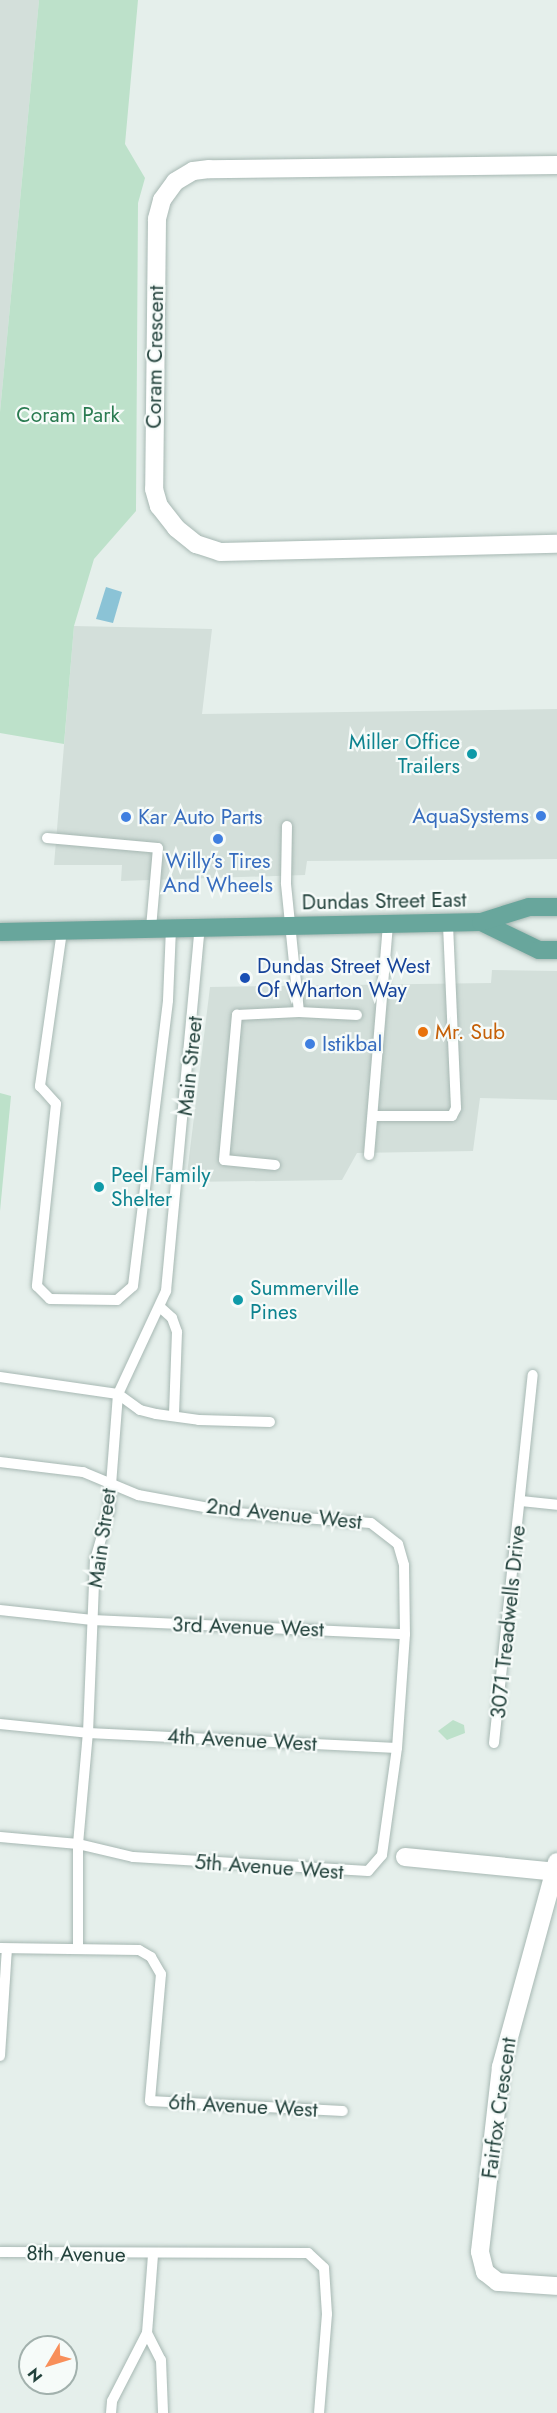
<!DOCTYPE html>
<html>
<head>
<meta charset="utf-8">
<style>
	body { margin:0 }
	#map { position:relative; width:557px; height:2413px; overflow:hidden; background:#e5efeb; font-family:Jost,sans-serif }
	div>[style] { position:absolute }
	.built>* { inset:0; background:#d3dfda }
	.green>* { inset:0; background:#bde1ca }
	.water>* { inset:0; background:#8bc3d6 }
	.roads { filter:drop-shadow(0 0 2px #a7b8b3) drop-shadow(0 0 2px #a7b8b3) }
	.service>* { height:10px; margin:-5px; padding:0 5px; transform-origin:5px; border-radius:5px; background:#fff }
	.minor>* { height:18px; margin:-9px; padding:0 9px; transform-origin:9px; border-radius:9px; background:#fff }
	.primary>* { height:18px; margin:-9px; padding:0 9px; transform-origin:9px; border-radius:9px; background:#68a69c }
	.dots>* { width:16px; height:16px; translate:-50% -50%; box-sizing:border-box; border:3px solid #f6fbf9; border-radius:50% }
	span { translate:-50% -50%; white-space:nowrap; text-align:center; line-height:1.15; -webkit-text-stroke:4.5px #f6fbf9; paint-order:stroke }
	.street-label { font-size:21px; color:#23423c }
	.park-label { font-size:21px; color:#2a7b51 }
	.culture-label { font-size:21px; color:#0d838f }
	.right { translate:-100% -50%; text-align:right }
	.left { translate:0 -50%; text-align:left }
	.shop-label { font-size:21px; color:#366cbe }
	.transit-label { font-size:21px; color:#164399 }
	.food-label { font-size:21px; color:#c56008 }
	.north { position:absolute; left:18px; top:2335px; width:60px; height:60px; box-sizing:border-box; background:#f6fbf9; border:2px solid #a2b1ad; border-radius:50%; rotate:232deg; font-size:16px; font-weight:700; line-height:24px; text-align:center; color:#23423c }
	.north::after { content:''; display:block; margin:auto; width:21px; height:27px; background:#f88f5a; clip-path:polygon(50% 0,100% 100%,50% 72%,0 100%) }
</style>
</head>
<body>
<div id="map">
	<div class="built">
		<i style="clip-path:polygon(0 0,39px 0,0 412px)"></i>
		<i style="clip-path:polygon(74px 626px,212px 629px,202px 714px,557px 709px,557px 859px,307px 861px,305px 875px,121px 881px,122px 865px,54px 865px)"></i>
		<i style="clip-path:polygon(492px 970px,557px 971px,557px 1100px,480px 1098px,473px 1151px,357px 1153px,342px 1180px,186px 1182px,210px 987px,491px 983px)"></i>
	</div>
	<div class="green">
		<i style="clip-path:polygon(39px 0,138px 0,125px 144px,145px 178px,138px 203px,136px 511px,94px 559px,74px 626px,64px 744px,0 733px,0 412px)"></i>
		<i style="clip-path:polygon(0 1093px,11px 1096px,0 1211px)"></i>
		<i style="clip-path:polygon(453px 1720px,464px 1725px,465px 1733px,447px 1740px,438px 1731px)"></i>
	</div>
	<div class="water">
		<i style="clip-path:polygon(106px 587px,122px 592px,113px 623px,96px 619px)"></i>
	</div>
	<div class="roads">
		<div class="service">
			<i style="left:47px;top:838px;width:111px;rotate:5.1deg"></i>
			<i style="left:158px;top:848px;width:80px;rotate:95deg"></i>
			<i style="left:62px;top:931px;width:157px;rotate:98.1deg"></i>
			<i style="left:40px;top:1086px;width:24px;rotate:48deg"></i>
			<i style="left:56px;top:1104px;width:183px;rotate:96deg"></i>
			<i style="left:37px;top:1286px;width:18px;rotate:45deg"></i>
			<i style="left:50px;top:1299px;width:67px;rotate:0.9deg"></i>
			<i style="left:117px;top:1300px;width:21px;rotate:-41deg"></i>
			<i style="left:133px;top:1286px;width:288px;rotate:-83deg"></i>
			<i style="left:168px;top:1000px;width:72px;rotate:-87.6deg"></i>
			<i style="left:299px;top:1012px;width:58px;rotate:3deg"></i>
			<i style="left:373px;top:1116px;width:79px"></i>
			<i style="left:452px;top:1116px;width:9px;rotate:-63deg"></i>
			<i style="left:456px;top:1108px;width:186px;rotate:-92.5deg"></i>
			<i style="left:369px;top:1155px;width:232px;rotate:-85.3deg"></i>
			<i style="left:275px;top:1165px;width:51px;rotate:-174.4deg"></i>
			<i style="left:224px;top:1160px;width:146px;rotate:-84.9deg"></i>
			<i style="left:237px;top:1015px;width:62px;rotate:-2.8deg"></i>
			<i style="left:299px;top:1012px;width:130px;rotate:-95.8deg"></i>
			<i style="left:286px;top:883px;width:57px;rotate:-89deg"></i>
			<i style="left:161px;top:1308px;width:15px;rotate:42deg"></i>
			<i style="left:172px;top:1318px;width:15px;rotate:70deg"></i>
			<i style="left:177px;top:1332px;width:83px;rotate:92.1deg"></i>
			<i style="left:0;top:1377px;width:119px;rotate:8.2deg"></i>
			<i style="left:118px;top:1394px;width:27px;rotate:36deg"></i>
			<i style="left:140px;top:1410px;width:16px;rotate:14deg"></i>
			<i style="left:156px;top:1414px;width:43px;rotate:7.9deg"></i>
			<i style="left:199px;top:1420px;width:71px;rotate:1.6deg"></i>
			<i style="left:0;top:1462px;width:84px;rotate:6.9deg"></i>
			<i style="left:83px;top:1472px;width:60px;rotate:22.7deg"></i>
			<i style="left:138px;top:1495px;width:101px;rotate:10.3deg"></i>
			<i style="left:237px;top:1513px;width:134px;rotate:4.3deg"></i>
			<i style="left:371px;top:1523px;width:34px;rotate:38deg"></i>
			<i style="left:398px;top:1544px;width:22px;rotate:74deg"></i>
			<i style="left:404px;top:1565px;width:69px;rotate:89.2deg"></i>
			<i style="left:405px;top:1634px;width:114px;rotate:94deg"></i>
			<i style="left:397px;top:1748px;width:108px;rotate:98deg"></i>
			<i style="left:382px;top:1855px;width:21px;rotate:131deg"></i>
			<i style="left:368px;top:1871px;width:235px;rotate:-176.6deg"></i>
			<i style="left:133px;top:1857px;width:57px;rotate:-166.7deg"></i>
			<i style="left:78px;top:1844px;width:78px;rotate:-174.9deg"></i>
			<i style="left:521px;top:1501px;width:36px;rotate:6deg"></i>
			<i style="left:0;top:1610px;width:93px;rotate:6.2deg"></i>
			<i style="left:92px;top:1620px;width:313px;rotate:2.6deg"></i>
			<i style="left:0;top:1724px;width:88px;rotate:5.8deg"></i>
			<i style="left:88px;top:1733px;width:309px;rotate:2.8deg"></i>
			<i style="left:494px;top:1743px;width:370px;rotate:-84deg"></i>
			<i style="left:0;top:1948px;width:139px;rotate:0.8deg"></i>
			<i style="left:139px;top:1950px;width:14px;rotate:30deg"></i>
			<i style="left:151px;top:1957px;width:20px;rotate:60deg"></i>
			<i style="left:161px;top:1974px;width:127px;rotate:95deg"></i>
			<i style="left:150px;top:2101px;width:193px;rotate:3deg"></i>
			<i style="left:78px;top:1948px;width:104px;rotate:-90deg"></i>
			<i style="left:78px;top:1844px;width:111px;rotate:-84.9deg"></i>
			<i style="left:88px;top:1733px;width:173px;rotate:-87.7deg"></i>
			<i style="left:95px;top:1560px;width:51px;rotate:-74.1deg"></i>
			<i style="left:109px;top:1511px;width:117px;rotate:-85.6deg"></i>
			<i style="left:118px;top:1394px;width:114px;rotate:-65deg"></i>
			<i style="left:166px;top:1291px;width:366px;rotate:-84.7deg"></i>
			<i style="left:0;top:2056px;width:107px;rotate:-86.3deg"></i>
			<i style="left:0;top:2252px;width:308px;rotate:0.2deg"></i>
			<i style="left:308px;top:2253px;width:22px;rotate:43deg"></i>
			<i style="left:324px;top:2268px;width:46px;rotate:86.3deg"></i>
			<i style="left:327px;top:2314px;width:99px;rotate:94.6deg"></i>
			<i style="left:147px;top:2333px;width:30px;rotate:63deg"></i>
			<i style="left:161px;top:2360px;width:53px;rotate:87.8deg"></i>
			<i style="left:111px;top:2413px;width:12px;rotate:-85deg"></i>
			<i style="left:112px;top:2401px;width:76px;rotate:-62.8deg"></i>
			<i style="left:147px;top:2333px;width:78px;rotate:-85.6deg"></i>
		</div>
		<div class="minor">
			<i style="left:557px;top:165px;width:348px;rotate:179.3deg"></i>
			<i style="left:209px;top:169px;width:16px;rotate:173deg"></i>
			<i style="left:193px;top:171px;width:21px;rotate:149deg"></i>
			<i style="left:175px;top:182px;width:22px;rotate:126deg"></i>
			<i style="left:162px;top:200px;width:20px;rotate:105deg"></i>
			<i style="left:157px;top:219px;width:270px;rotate:90.6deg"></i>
			<i style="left:154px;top:489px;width:18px;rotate:74deg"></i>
			<i style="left:159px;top:506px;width:28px;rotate:52deg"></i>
			<i style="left:176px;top:528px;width:26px;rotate:39deg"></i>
			<i style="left:196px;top:544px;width:25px;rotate:18deg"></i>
			<i style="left:220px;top:552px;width:337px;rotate:-1.4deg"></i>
			<i style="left:405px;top:1857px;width:153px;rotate:5.6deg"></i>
			<i style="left:557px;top:1862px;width:213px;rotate:105.3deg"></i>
			<i style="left:501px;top:2067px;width:186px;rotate:96.5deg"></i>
			<i style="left:480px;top:2252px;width:21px;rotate:76deg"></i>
			<i style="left:485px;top:2272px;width:16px;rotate:38deg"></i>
			<i style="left:498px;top:2282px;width:59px;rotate:3.9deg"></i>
		</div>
		<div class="primary">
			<i style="left:481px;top:922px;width:64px;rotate:25.8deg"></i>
			<i style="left:539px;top:950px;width:18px"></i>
			<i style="left:0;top:932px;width:481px;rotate:-1.2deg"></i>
			<i style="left:481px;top:922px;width:50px;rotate:-17.4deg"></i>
			<i style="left:529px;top:907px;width:28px"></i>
		</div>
	</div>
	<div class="dots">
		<i style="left:472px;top:754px;background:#0f9aa8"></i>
		<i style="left:541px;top:816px;background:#3f7fe0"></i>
		<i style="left:126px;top:817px;background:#3f7fe0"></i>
		<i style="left:218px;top:839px;background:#3f7fe0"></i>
		<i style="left:245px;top:978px;background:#1a4fb4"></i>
		<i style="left:423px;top:1032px;background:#e8710a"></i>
		<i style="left:310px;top:1044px;background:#3f7fe0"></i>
		<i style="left:99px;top:1187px;background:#0f9aa8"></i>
		<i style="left:238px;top:1300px;background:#0f9aa8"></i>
	</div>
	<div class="street-label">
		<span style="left:155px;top:357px;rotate:-89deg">Coram Crescent</span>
		<span style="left:384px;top:901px;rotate:-1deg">Dundas Street East</span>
		<span style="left:190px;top:1066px;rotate:-84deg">Main Street</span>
		<span style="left:284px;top:1514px;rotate:6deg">2nd Avenue West</span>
		<span style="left:102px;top:1538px;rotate:-82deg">Main Street</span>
		<span style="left:508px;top:1622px;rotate:-84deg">3071 Treadwells Drive</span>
		<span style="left:248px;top:1627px;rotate:2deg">3rd Avenue West</span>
		<span style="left:242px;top:1740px;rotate:3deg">4th Avenue West</span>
		<span style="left:269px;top:1867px;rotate:4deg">5th Avenue West</span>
		<span style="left:243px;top:2106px;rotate:3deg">6th Avenue West</span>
		<span style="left:499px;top:2108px;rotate:-82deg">Fairfox Crescent</span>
		<span style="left:76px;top:2254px;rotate:1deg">8th Avenue</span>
	</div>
	<div class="park-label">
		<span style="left:68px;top:415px">Coram Park</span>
	</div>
	<div class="culture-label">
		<span class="right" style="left:460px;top:754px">Miller Office<br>Trailers</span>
		<span class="left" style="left:111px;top:1187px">Peel Family<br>Shelter</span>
		<span class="left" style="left:250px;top:1300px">Summerville<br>Pines</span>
	</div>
	<div class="shop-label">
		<span class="right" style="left:529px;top:816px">AquaSystems</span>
		<span class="left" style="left:138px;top:817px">Kar Auto Parts</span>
		<span style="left:218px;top:873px">Willy’s Tires<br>And Wheels</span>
		<span class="left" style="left:322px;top:1044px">Istikbal</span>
	</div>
	<div class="transit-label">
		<span class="left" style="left:257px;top:978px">Dundas Street West<br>Of Wharton Way</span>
	</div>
	<div class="food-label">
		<span class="left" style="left:435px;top:1032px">Mr. Sub</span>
	</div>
	<div class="north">N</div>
</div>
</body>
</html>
